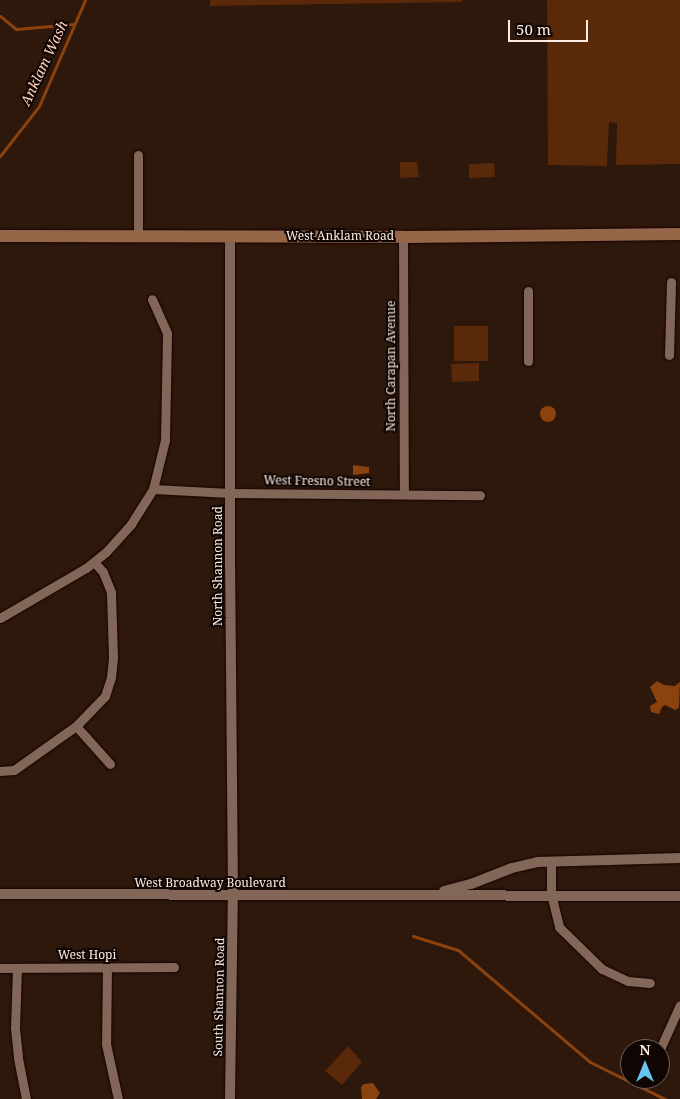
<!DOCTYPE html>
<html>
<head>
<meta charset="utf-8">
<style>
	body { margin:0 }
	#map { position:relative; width:680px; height:1099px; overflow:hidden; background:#2e170b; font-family:"Noto Serif",serif }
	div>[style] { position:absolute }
	.green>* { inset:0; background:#592909 }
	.water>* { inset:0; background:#8a420f }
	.round { border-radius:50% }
	.stream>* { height:3px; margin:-1.5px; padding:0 1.5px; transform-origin:1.5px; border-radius:1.5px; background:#8a420f }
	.roads { filter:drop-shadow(0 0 1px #150300) drop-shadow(0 0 1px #150300) }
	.minor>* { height:9px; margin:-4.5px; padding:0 4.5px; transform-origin:4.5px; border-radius:4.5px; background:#826657 }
	.tertiary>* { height:10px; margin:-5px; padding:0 5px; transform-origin:5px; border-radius:5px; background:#826657 }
	.secondary>* { height:12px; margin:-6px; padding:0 6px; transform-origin:6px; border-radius:6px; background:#966649 }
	span { translate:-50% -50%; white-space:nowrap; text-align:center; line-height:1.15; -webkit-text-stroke:4px #0f0603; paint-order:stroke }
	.street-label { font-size:12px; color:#fcebe3 }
	.water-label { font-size:14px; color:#ffd3bc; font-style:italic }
	.north { position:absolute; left:620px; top:1039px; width:50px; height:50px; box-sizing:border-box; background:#0f0603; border:1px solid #6e625d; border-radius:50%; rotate:0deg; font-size:14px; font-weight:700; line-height:20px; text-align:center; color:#fcebe3 }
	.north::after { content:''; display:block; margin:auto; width:18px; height:22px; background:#66c4ef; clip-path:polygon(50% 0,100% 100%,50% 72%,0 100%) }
	.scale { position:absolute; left:508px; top:20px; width:80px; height:22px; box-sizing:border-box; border:2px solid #fcebe3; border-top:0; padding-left:6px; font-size:15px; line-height:18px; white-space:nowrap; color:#fcebe3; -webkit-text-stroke:4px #0f0603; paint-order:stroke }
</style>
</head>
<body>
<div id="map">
	<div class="green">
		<i style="clip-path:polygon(210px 0,462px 0,462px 2px,210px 6px)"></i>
		<i style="clip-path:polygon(547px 0,680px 0,680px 164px,616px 165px,617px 123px,609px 122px,607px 166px,548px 165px)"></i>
		<i style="clip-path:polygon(400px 162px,417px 162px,419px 177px,400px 178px)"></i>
		<i style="clip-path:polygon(494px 163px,495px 177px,469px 178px,469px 164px)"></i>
		<i style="clip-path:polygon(454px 326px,488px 326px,488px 361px,454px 361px)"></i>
		<i style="clip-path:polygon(479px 363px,479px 381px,452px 382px,451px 364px)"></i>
		<i style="clip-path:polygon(348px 1046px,362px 1062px,342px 1085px,325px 1071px)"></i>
	</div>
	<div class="water">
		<i class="round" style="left:540px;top:406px;width:16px;height:16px"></i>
		<i style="clip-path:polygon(353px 465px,369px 467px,369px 473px,353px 475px)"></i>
		<i style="clip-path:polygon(657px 681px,664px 685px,675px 686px,680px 682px,679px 708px,675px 710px,665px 705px,662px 707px,659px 714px,651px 712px,650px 706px,657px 702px,650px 687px)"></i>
		<i style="clip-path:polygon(373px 1083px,380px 1093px,376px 1099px,362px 1099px,361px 1087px,364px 1084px)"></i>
	</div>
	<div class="stream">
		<i style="left:0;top:16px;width:21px;rotate:39deg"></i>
		<i style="left:16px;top:29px;width:58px;rotate:-4.9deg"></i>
		<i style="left:0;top:156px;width:63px;rotate:-52deg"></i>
		<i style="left:39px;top:106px;width:116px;rotate:-66.5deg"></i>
		<i style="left:413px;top:936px;width:47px;rotate:17.3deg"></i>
		<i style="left:458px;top:950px;width:173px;rotate:40.3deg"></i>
		<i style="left:590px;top:1062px;width:84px;rotate:26.3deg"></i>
	</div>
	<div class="roads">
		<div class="minor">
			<i style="left:138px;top:155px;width:81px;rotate:90deg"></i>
			<i style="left:403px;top:237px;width:257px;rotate:89.8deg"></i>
			<i style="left:528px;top:291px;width:70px;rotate:90deg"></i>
			<i style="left:669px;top:355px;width:73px;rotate:-88.4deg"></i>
			<i style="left:153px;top:489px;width:77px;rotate:3deg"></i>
			<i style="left:230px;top:493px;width:250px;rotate:0.5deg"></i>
			<i style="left:0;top:618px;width:99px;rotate:-30.2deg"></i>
			<i style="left:86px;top:568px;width:26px;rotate:-39deg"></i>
			<i style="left:106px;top:552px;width:38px;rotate:-48deg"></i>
			<i style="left:131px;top:524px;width:41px;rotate:-57.8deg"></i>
			<i style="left:153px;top:489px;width:50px;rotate:-76.2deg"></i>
			<i style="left:165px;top:440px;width:107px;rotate:-88.9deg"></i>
			<i style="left:167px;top:333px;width:37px;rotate:-114deg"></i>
			<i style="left:76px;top:726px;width:51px;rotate:48.2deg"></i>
			<i style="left:0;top:771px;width:14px;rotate:-4deg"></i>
			<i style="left:14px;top:770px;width:76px;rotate:-35.4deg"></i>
			<i style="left:76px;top:726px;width:42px;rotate:-46deg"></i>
			<i style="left:105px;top:696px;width:20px;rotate:-72deg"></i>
			<i style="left:111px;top:677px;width:20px;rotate:-84deg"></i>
			<i style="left:113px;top:657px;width:65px;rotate:-91.8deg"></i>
			<i style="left:111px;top:592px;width:22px;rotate:-112deg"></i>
			<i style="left:103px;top:572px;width:13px;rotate:-132deg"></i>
			<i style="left:551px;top:861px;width:33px;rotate:90deg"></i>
			<i style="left:551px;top:894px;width:34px;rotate:76deg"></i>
			<i style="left:559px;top:927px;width:60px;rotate:44.3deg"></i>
			<i style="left:602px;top:969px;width:29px;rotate:25deg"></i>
			<i style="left:628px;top:981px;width:22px;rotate:5deg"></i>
			<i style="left:107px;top:967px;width:77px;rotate:90.7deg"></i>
			<i style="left:106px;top:1044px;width:56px;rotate:77.7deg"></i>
			<i style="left:0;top:968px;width:174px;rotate:-0.3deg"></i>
			<i style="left:17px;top:968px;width:60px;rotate:91.9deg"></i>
			<i style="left:15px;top:1028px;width:30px;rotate:84deg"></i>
			<i style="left:18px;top:1058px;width:42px;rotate:79deg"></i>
			<i style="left:660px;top:1049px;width:48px;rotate:-65.6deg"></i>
		</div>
		<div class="tertiary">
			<i style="left:444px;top:891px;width:28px;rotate:-15deg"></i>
			<i style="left:471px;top:884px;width:44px;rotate:-21.3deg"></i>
			<i style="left:512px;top:868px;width:26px;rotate:-13deg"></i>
			<i style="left:537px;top:862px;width:143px;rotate:-1.6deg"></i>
			<i style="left:0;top:894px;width:680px;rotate:0.17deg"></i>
			<i style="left:230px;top:1099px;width:204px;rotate:-89.2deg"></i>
			<i style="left:233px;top:895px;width:328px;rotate:-90.5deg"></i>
			<i style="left:230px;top:567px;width:331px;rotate:-90deg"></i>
		</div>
		<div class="secondary">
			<i style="left:0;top:236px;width:403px;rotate:0.1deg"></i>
			<i style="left:403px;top:237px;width:277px;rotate:-0.6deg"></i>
		</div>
	</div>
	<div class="street-label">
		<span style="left:340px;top:236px">West Anklam Road</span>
		<span style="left:391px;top:366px;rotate:-90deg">North Carapan Avenue</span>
		<span style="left:317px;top:481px;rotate:1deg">West Fresno Street</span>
		<span style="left:218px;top:566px;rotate:-90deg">North Shannon Road</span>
		<span style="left:210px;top:883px">West Broadway Boulevard</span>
		<span style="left:87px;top:955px">West Hopi</span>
		<span style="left:219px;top:997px;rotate:-89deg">South Shannon Road</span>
	</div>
	<div class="water-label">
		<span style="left:44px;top:63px;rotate:-65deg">Anklam Wash</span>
	</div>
	<div class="north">N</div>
	<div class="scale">50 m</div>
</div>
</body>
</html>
